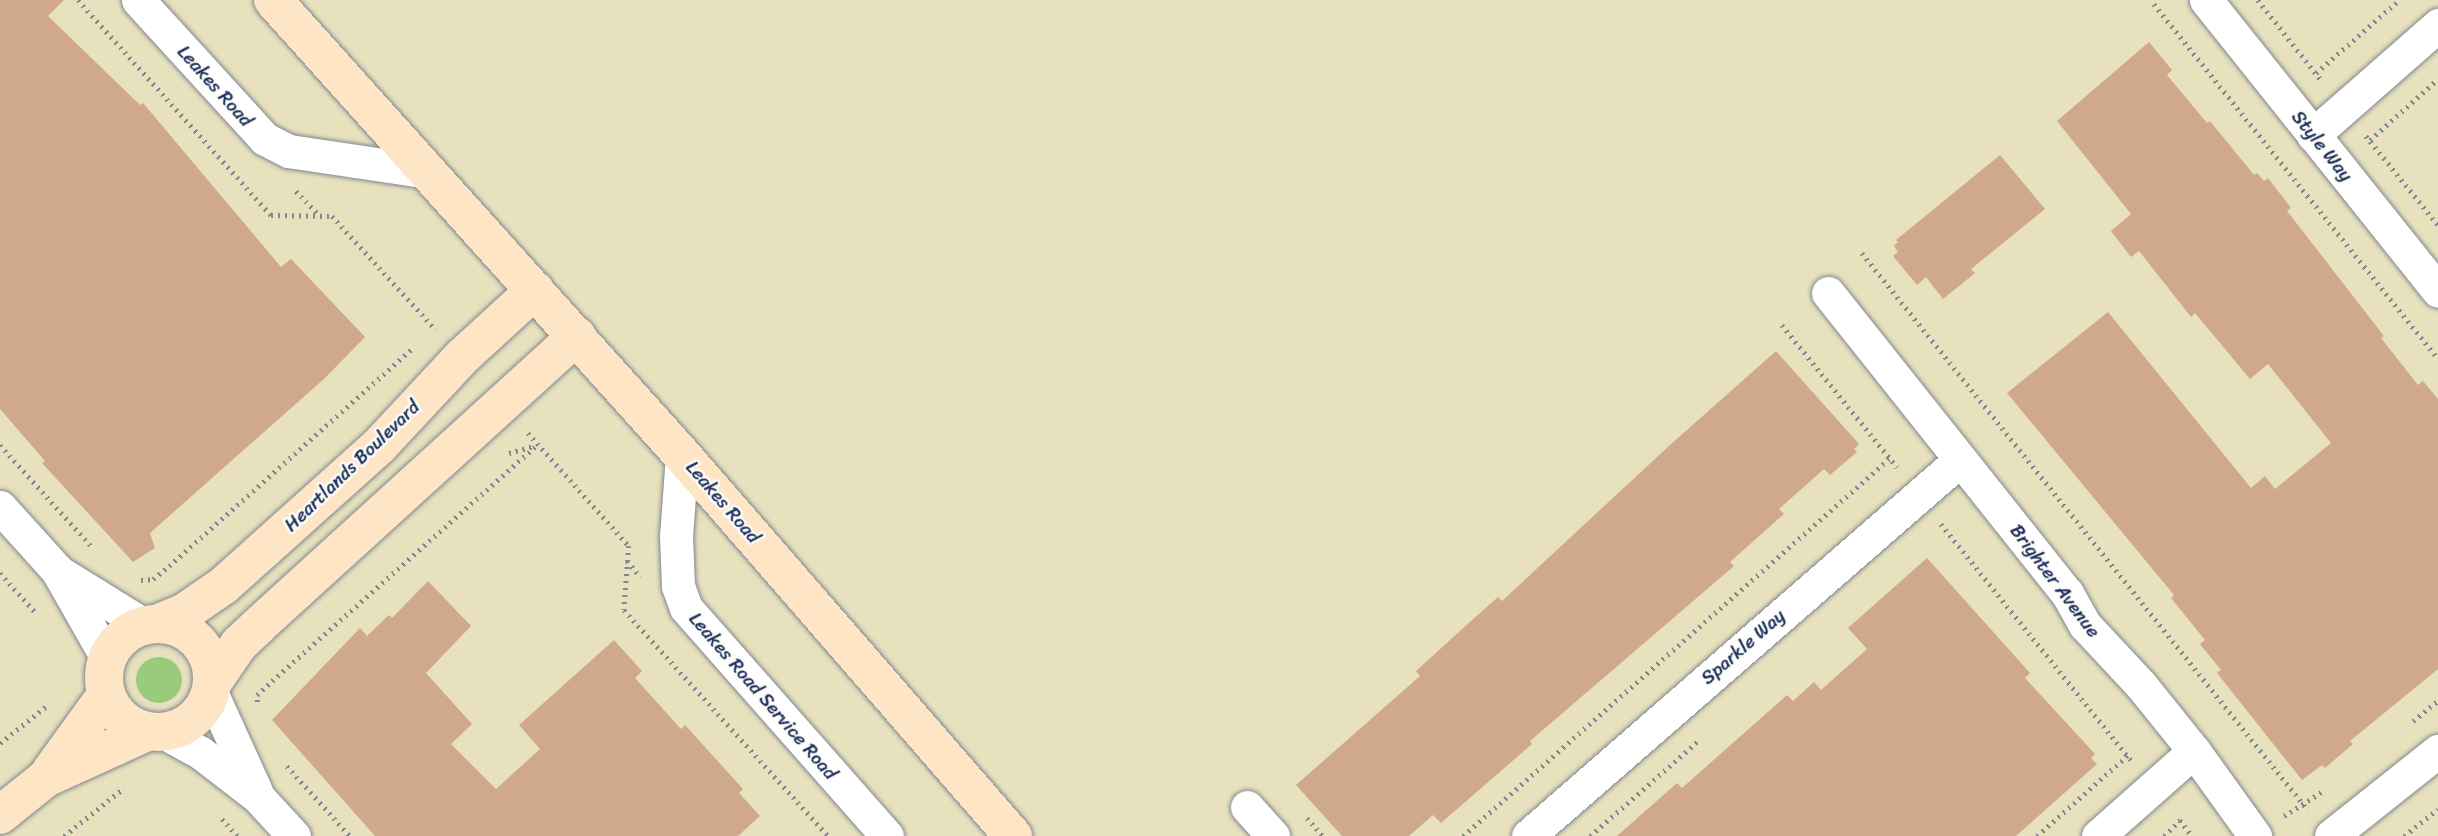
<!DOCTYPE html>
<html>
<head>
<meta charset="utf-8">
<style>
	body { margin:0 }
	#map { position:relative; width:2438px; height:836px; overflow:hidden; background:#e7e1be; font-family:Sriracha,sans-serif }
	div>[style] { position:absolute }
	.green>* { inset:0; background:#9acb7a }
	.round { border-radius:50% }
	.building>* { inset:0; background:#d0a88c }
	.path>* { height:4.5px; margin-top:-2.25px; transform-origin:0; background:repeating-linear-gradient(90deg,#81888e 0 2px,transparent 0 7px) }
	.roads { filter:drop-shadow(0 0 2px #81888e) drop-shadow(0 0 2px #81888e) }
	.street>* { height:33px; margin:-16.5px; padding:0 16.5px; transform-origin:16.5px; border-radius:16.5px; background:#fff }
	.secondary>* { height:38px; margin:-19px; padding:0 19px; transform-origin:19px; border-radius:19px; background:#fde5c5 }
	.secondary>.ring { margin:-19px; padding:0; box-sizing:content-box; background:none; border:38px solid #fde5c5; border-radius:50% }
	span { translate:-50% -50%; white-space:nowrap; text-align:center; line-height:1.15; -webkit-text-stroke:5px #fdfcf7; paint-order:stroke }
	.street-label { font-size:19px; color:#1b2f5e }
</style>
</head>
<body>
<div id="map">
	<div class="green">
		<i class="round" style="left:136px;top:657px;width:46px;height:46px"></i>
	</div>
	<div class="building">
		<i style="clip-path:polygon(0 0,64px 0,48px 16px,140px 105px,143px 103px,281px 267px,291px 259px,365px 337px,325px 378px,150px 533px,155px 548px,133px 562px,42px 463px,45px 461px,0 409px)"></i>
		<i style="clip-path:polygon(2149px 42px,2172px 70px,2167px 75px,2207px 123px,2210px 121px,2254px 175px,2257px 173px,2264px 181px,2268px 178px,2291px 208px,2287px 211px,2384px 336px,2381px 338px,2418px 385px,2423px 381px,2438px 399px,2438px 669px,2350px 741px,2353px 744px,2325px 768px,2322px 765px,2302px 780px,2217px 673px,2221px 670px,2200px 644px,2205px 640px,2171px 598px,2174px 595px,2007px 393px,2108px 312px,2251px 488px,2265px 476px,2275px 489px,2331px 443px,2268px 364px,2250px 379px,2195px 313px,2191px 317px,2139px 251px,2131px 257px,2111px 231px,2131px 214px,2057px 121px)"></i>
		<i style="clip-path:polygon(2000px 155px,2045px 209px,1971px 269px,1975px 273px,1943px 299px,1926px 277px,1917px 285px,1893px 256px,1898px 252px,1894px 246px,1898px 242px,1896px 240px)"></i>
		<i style="clip-path:polygon(1776px 351px,1859px 444px,1854px 449px,1857px 452px,1830px 475px,1824px 469px,1779px 509px,1784px 514px,1730px 562px,1734px 566px,1530px 741px,1532px 744px,1441px 823px,1433px 815px,1409px 836px,1342px 836px,1296px 785px,1420px 676px,1416px 671px,1471px 621px,1498px 597px,1502px 601px,1670px 445px)"></i>
		<i style="clip-path:polygon(1927px 558px,2030px 673px,2025px 678px,2095px 754px,2091px 758px,2097px 764px,2016px 836px,1617px 836px,1677px 783px,1682px 788px,1787px 695px,1793px 701px,1814px 682px,1821px 690px,1867px 649px,1848px 628px)"></i>
		<i style="clip-path:polygon(428px 581px,471px 626px,426px 673px,472px 724px,451px 744px,496px 789px,540px 749px,519px 725px,614px 640px,642px 671px,635px 678px,681px 729px,685px 725px,743px 789px,739px 793px,760px 816px,738px 836px,375px 836px,272px 720px,360px 628px,367px 636px,389px 615px,392px 618px)"></i>
	</div>
	<div class="path">
		<i style="left:78px;top:0;width:289px;rotate:48.1deg"></i>
		<i style="left:271px;top:215px;width:61px;rotate:0.9deg"></i>
		<i style="left:332px;top:216px;width:154px;rotate:47.6deg"></i>
		<i style="left:2258px;top:0;width:102px;rotate:51.8deg"></i>
		<i style="left:2154px;top:4px;width:454px;rotate:51.3deg"></i>
		<i style="left:2316px;top:73px;width:111px;rotate:-41.3deg"></i>
		<i style="left:2366px;top:136px;width:114px;rotate:51deg"></i>
		<i style="left:2370px;top:140px;width:91px;rotate:-41.9deg"></i>
		<i style="left:296px;top:191px;width:33px;rotate:46deg"></i>
		<i style="left:1862px;top:253px;width:714px;rotate:51.32deg"></i>
		<i style="left:1782px;top:325px;width:183px;rotate:51deg"></i>
		<i style="left:528px;top:433px;width:152px;rotate:48.2deg"></i>
		<i style="left:629px;top:546px;width:64px;rotate:94.5deg"></i>
		<i style="left:624px;top:610px;width:304px;rotate:47.9deg"></i>
		<i style="left:0;top:445px;width:139px;rotate:47.9deg"></i>
		<i style="left:509px;top:453px;width:26px;rotate:-16deg"></i>
		<i style="left:1941px;top:524px;width:303px;rotate:51.2deg"></i>
		<i style="left:627px;top:561px;width:21px;rotate:49deg"></i>
		<i style="left:0;top:573px;width:55px;rotate:47.9deg"></i>
		<i style="left:141px;top:580px;width:12px;rotate:-5deg"></i>
		<i style="left:153px;top:579px;width:21px;rotate:-39deg"></i>
		<i style="left:169px;top:566px;width:326px;rotate:-41.8deg"></i>
		<i style="left:257px;top:702px;width:7px;rotate:-90deg"></i>
		<i style="left:257px;top:695px;width:21px;rotate:-43deg"></i>
		<i style="left:272px;top:681px;width:356px;rotate:-41.7deg"></i>
		<i style="left:2413px;top:721px;width:32px;rotate:-39deg"></i>
		<i style="left:0;top:743px;width:61px;rotate:-38.4deg"></i>
		<i style="left:287px;top:766px;width:94px;rotate:48deg"></i>
		<i style="left:2284px;top:816px;width:46px;rotate:-32.7deg"></i>
		<i style="left:1307px;top:818px;width:24px;rotate:48deg"></i>
		<i style="left:222px;top:819px;width:23px;rotate:47deg"></i>
		<i style="left:64px;top:836px;width:77px;rotate:-38.7deg"></i>
		<i style="left:1463px;top:836px;width:570px;rotate:-41.52deg"></i>
		<i style="left:1590px;top:836px;width:144px;rotate:-41.3deg"></i>
		<i style="left:2037px;top:836px;width:122px;rotate:-41.7deg"></i>
		<i style="left:2164px;top:836px;width:23px;rotate:-45deg"></i>
		<i style="left:2180px;top:820px;width:20px;rotate:53deg"></i>
		<i style="left:2404px;top:836px;width:43px;rotate:-38.5deg"></i>
	</div>
	<div class="roads">
		<div class="street">
			<i style="left:138px;top:0;width:188px;rotate:47.6deg"></i>
			<i style="left:265px;top:139px;width:27px;rotate:27deg"></i>
			<i style="left:289px;top:151px;width:142px;rotate:8.5deg"></i>
			<i style="left:2206px;top:0;width:372px;rotate:51.4deg"></i>
			<i style="left:2313px;top:135px;width:167px;rotate:-41.3deg"></i>
			<i style="left:1828px;top:293px;width:384px;rotate:51.5deg"></i>
			<i style="left:2067px;top:593px;width:37px;rotate:61deg"></i>
			<i style="left:2085px;top:625px;width:82px;rotate:47deg"></i>
			<i style="left:2141px;top:685px;width:85px;rotate:51.2deg"></i>
			<i style="left:2194px;top:751px;width:105px;rotate:54.3deg"></i>
			<i style="left:682px;top:455px;width:81px;rotate:94.2deg"></i>
			<i style="left:676px;top:536px;width:50px;rotate:87.7deg"></i>
			<i style="left:678px;top:586px;width:23px;rotate:70deg"></i>
			<i style="left:686px;top:608px;width:304px;rotate:48.6deg"></i>
			<i style="left:0;top:507px;width:85px;rotate:47.9deg"></i>
			<i style="left:57px;top:570px;width:101px;rotate:60.4deg"></i>
			<i style="left:62px;top:574px;width:99px;rotate:31.8deg"></i>
			<i style="left:211px;top:692px;width:109px;rotate:65.6deg"></i>
			<i style="left:165px;top:733px;width:41px;rotate:29.1deg"></i>
			<i style="left:201px;top:753px;width:72px;rotate:37.7deg"></i>
			<i style="left:258px;top:797px;width:53px;rotate:47.3deg"></i>
			<i style="left:1247px;top:807px;width:39px;rotate:48deg"></i>
			<i style="left:1528px;top:836px;width:573px;rotate:-41.04deg"></i>
			<i style="left:2098px;top:836px;width:128px;rotate:-41.5deg"></i>
			<i style="left:2331px;top:836px;width:137px;rotate:-38.5deg"></i>
		</div>
		<div class="secondary">
			<i style="left:273px;top:0;width:612px;rotate:48.05deg"></i>
			<i style="left:682px;top:455px;width:505px;rotate:49.02deg"></i>
			<i class="ring" style="left:104px;top:624px;width:70px;height:70px"></i>
			<i style="left:156px;top:624px;width:31px;rotate:-22deg"></i>
			<i style="left:185px;top:612px;width:46px;rotate:-34.4deg"></i>
			<i style="left:223px;top:586px;width:210px;rotate:-41.9deg"></i>
			<i style="left:379px;top:446px;width:122px;rotate:-47deg"></i>
			<i style="left:462px;top:357px;width:99px;rotate:-42.5deg"></i>
			<i style="left:213px;top:682px;width:46px;rotate:-55.6deg"></i>
			<i style="left:239px;top:644px;width:26px;rotate:-43deg"></i>
			<i style="left:258px;top:626px;width:431px;rotate:-42.3deg"></i>
			<i style="left:51px;top:771px;width:94px;rotate:-54.1deg"></i>
			<i style="left:0;top:815px;width:59px;rotate:-38.8deg"></i>
			<i style="left:46px;top:778px;width:111px;rotate:-24.5deg"></i>
		</div>
	</div>
	<div class="street-label">
		<span style="left:215px;top:86px;rotate:48deg">Leakes Road</span>
		<span style="left:2322px;top:146px;rotate:51deg">Style Way</span>
		<span style="left:352px;top:466px;rotate:-44deg">Heartlands Boulevard</span>
		<span style="left:723px;top:502px;rotate:49deg">Leakes Road</span>
		<span style="left:2055px;top:581px;rotate:53deg">Brighter Avenue</span>
		<span style="left:1743px;top:647px;rotate:-41deg">Sparkle Way</span>
		<span style="left:763px;top:696px;rotate:49deg">Leakes Road Service Road</span>
	</div>
</div>
</body>
</html>
